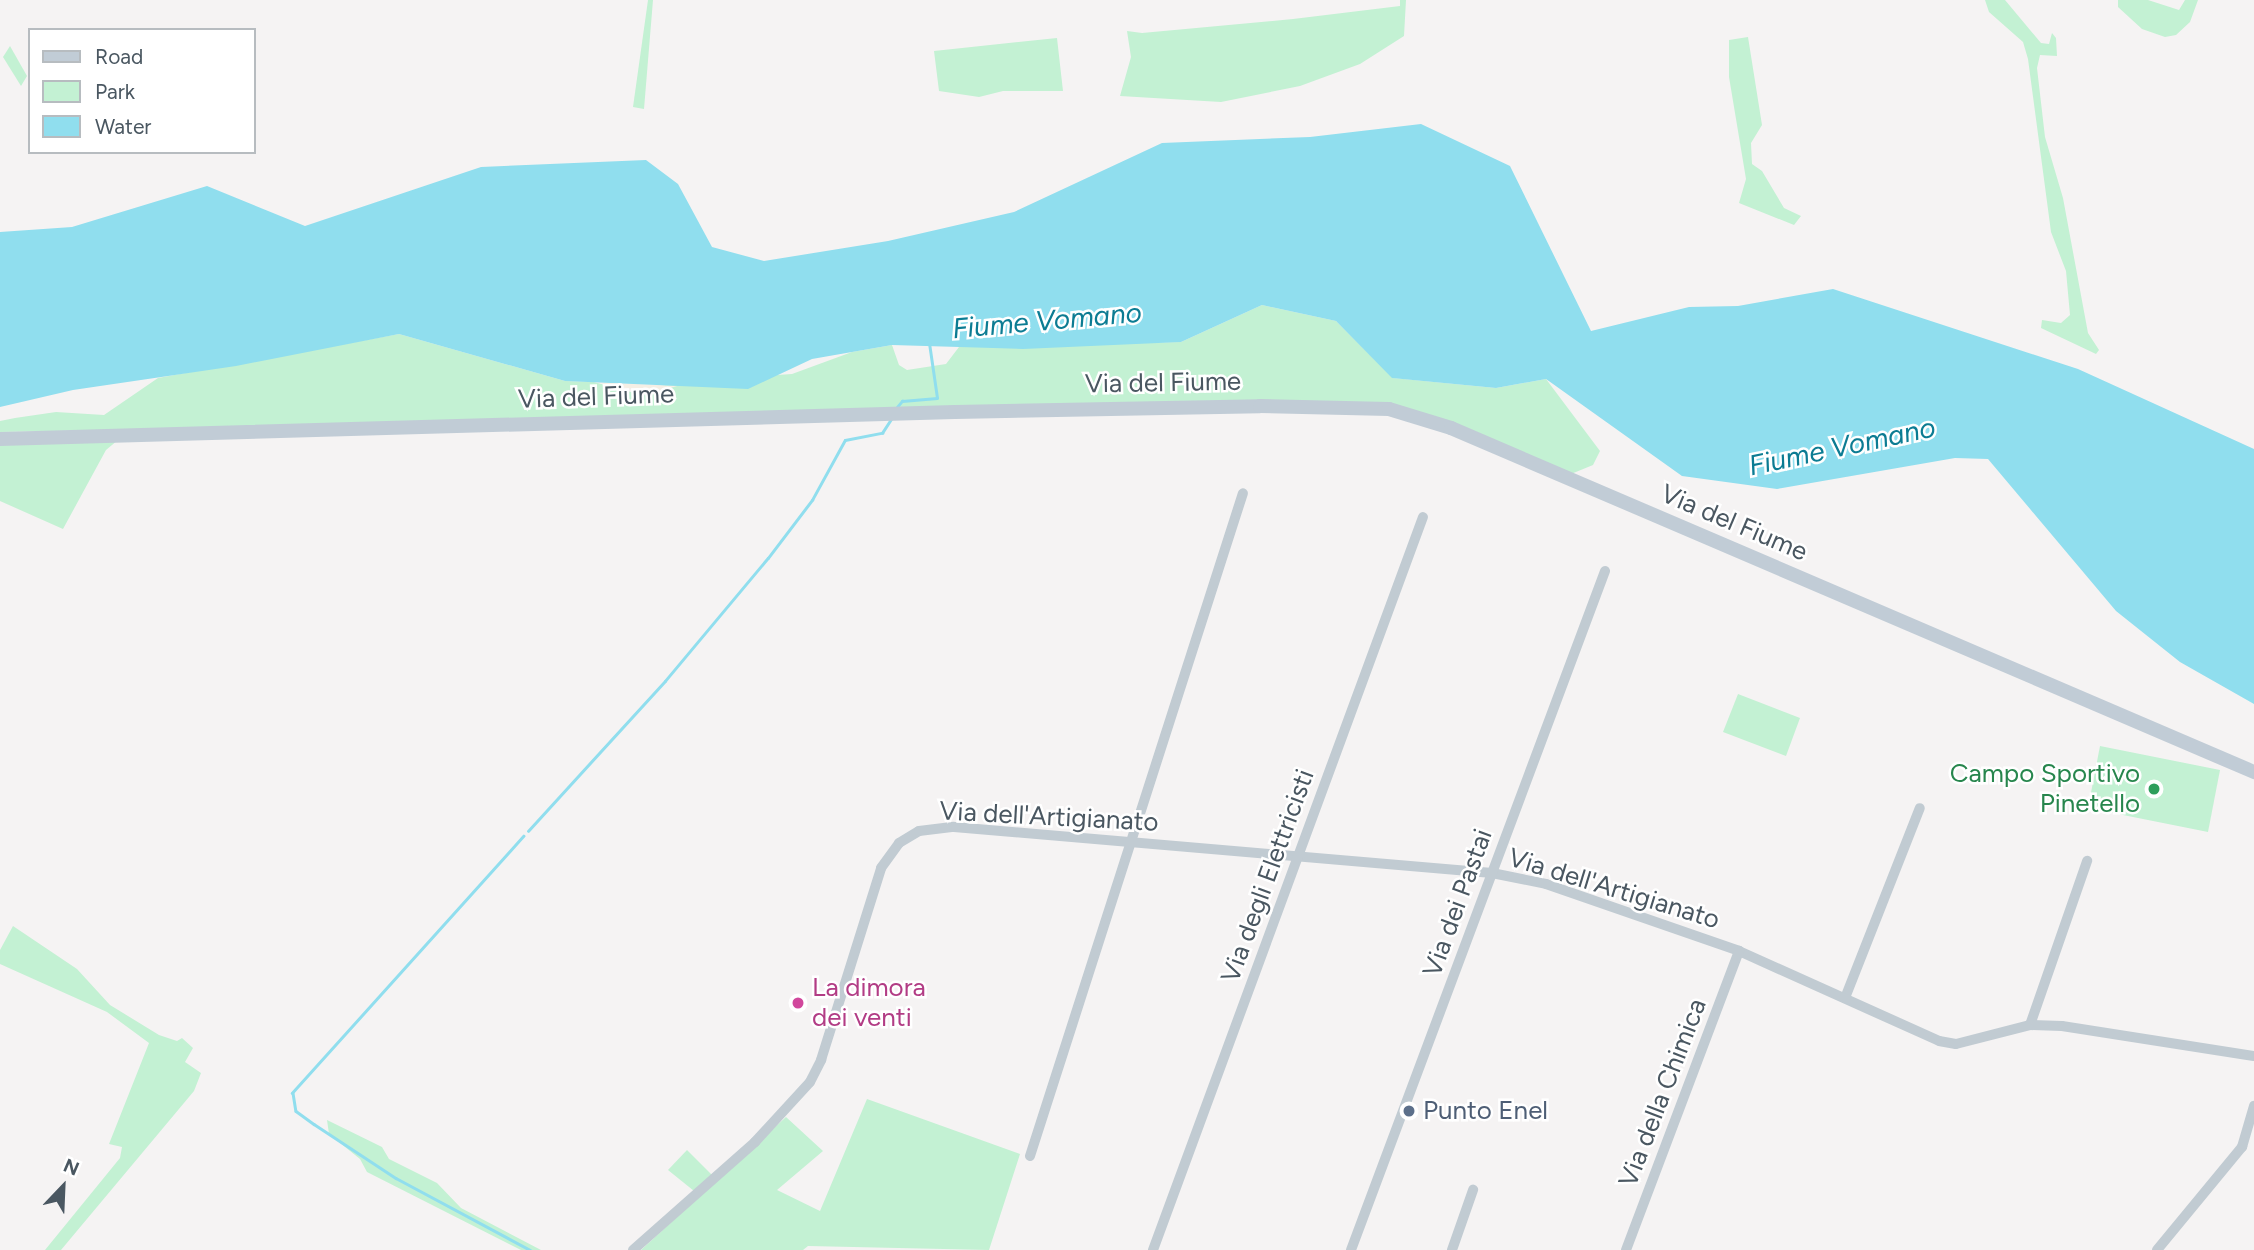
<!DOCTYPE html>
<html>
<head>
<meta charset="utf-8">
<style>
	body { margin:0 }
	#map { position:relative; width:2254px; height:1250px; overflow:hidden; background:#f5f3f3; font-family:Figtree,sans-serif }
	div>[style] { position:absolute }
	.green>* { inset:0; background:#c3f1d3 }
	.sand>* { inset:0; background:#f5efe5 }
	.water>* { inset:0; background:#90deee }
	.stream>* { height:2.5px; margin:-1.25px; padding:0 1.25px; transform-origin:1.25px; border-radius:1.25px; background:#90deee }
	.street>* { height:10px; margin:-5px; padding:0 5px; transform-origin:5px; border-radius:5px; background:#c1cbd2 }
	.secondary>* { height:14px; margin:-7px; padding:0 7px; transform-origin:7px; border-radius:7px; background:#c1ccd6 }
	.dots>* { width:19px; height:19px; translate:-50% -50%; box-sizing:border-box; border:4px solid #fff; border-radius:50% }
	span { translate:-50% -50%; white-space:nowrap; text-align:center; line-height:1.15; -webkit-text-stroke:5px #fff; paint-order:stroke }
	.street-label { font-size:26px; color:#4a5761 }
	.leisure-label { font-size:26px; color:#27864d }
	.right { translate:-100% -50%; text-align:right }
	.hotel-label { font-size:26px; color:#b23c85 }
	.left { translate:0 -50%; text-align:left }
	.service-label { font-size:26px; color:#4e5e75 }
	.water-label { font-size:28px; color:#0c7c93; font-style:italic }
	.legend { position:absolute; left:28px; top:28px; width:228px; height:126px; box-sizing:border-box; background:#fff; border:2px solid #b7bcc0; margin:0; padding:9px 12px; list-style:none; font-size:21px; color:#4a5761 }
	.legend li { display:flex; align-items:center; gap:14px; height:35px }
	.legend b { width:35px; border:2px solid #b7bcc0 }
	.north { position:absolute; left:28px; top:1152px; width:70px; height:70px; -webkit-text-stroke:5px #fff; paint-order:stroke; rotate:23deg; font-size:19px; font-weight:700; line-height:28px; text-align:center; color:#4a5761 }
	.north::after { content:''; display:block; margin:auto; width:24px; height:32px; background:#4a5761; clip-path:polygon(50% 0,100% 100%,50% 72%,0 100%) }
</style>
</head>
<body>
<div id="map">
	<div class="green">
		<i style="clip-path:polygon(648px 0,653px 0,644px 109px,633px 107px)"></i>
		<i style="clip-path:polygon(1400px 0,1406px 0,1404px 36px,1360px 64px,1300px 86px,1221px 102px,1120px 96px,1131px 57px,1127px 31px,1142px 33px,1293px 19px,1400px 6px)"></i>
		<i style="clip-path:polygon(1985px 0,2005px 0,2041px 43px,2049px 44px,2052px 33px,2056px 38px,2057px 56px,2040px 55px,2037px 68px,2045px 137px,2063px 198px,2088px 333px,2099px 350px,2096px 354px,2041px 328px,2042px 320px,2061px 323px,2070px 315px,2066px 271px,2051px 232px,2028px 59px,2023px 42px,1989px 12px)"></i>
		<i style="clip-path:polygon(2118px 0,2148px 0,2179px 10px,2185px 0,2198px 0,2190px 22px,2176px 35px,2165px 37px,2142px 29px,2118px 7px)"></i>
		<i style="clip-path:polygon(1748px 37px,1762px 125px,1751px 143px,1752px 164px,1762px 171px,1784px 208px,1801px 216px,1794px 225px,1739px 203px,1746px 179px,1729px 77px,1729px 40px)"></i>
		<i style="clip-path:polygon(1057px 38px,1063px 91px,1003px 91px,979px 97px,939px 91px,934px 51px)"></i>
		<i style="clip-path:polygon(10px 46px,27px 76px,21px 86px,3px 57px)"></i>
		<i style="clip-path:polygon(1262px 305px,1336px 321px,1393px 378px,1496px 388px,1546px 379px,1600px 451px,1593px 465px,1571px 474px,1395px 408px,0 432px,0 421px,15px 418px,56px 412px,104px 415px,158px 378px,399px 334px,565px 381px,594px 382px,631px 392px,685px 381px,792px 374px,852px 352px,892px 345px,899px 365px,907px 370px,946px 364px,959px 347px,1181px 342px)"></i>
		<i style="clip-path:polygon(118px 440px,106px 450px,63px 529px,0 501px,0 443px)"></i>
		<i style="clip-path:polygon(1738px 694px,1800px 718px,1786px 756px,1723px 732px)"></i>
		<i style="clip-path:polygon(2100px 746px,2220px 770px,2208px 832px,2088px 808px)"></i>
		<i style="clip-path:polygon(13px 926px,77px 969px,110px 1005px,159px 1035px,177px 1041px,182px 1038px,193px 1048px,185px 1062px,201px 1073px,194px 1091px,61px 1250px,45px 1250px,120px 1158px,122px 1147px,109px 1144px,149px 1043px,107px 1012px,0 964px,0 950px)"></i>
		<i style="clip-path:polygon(867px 1099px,1020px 1154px,989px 1250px,808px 1246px,803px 1250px,641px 1250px,786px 1117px,823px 1151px,777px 1190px,820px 1211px)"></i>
		<i style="clip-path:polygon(327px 1120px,382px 1147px,389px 1159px,437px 1183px,461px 1208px,541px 1250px,521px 1250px,367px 1172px,360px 1159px,329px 1134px)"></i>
		<i style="clip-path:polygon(687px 1150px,713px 1176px,694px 1191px,668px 1170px)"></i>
	</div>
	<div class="sand">
		<i style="clip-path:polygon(594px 382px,677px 386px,654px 393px)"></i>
	</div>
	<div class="water">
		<i style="clip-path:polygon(1421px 124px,1510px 166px,1591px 331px,1689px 307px,1738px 306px,1833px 289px,2078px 369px,2254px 449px,2254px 704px,2180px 662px,2116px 611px,1988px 459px,1955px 458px,1777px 489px,1682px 476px,1546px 379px,1496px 388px,1392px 378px,1336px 321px,1262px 305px,1181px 342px,1023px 349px,892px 345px,812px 359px,748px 389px,565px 381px,399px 334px,236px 366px,73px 390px,0 407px,0 232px,72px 227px,207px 186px,305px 226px,481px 167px,646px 160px,678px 184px,712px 247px,764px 261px,888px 241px,1014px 212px,1162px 143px,1310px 137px)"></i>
	</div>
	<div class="stream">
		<i style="left:897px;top:407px;width:8px;rotate:-50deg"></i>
		<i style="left:902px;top:401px;width:35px;rotate:-5deg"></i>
		<i style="left:937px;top:398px;width:56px;rotate:-98.3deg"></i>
		<i style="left:528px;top:831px;width:203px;rotate:-47.6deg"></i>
		<i style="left:665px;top:681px;width:160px;rotate:-50.1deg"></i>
		<i style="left:768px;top:558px;width:73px;rotate:-52.8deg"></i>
		<i style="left:812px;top:500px;width:68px;rotate:-61.2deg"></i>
		<i style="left:845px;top:440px;width:38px;rotate:-11deg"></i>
		<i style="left:882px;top:433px;width:17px;rotate:-57deg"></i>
		<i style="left:524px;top:836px;width:346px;rotate:132deg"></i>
		<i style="left:293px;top:1093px;width:18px;rotate:81deg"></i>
		<i style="left:296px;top:1111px;width:22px;rotate:36deg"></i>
		<i style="left:314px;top:1124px;width:98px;rotate:33.4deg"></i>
		<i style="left:396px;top:1178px;width:152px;rotate:28.2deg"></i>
	</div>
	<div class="street">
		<i style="left:1845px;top:998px;width:204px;rotate:-68.5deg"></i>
		<i style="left:2030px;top:1025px;width:174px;rotate:-70.8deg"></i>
		<i style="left:1030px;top:1156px;width:696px;rotate:-72.19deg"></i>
		<i style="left:633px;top:1250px;width:163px;rotate:-41.5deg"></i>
		<i style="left:755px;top:1142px;width:81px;rotate:-47.5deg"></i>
		<i style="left:810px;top:1082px;width:25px;rotate:-63deg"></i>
		<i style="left:821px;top:1060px;width:201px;rotate:-72.6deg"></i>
		<i style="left:881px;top:868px;width:31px;rotate:-54deg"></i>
		<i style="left:899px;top:843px;width:23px;rotate:-31deg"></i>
		<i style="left:919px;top:831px;width:35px;rotate:-7deg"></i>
		<i style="left:954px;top:827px;width:540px;rotate:4.89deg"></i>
		<i style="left:1492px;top:873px;width:55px;rotate:11.5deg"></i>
		<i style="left:1546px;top:884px;width:204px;rotate:19.1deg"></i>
		<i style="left:1739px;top:951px;width:219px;rotate:24.2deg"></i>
		<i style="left:1939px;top:1041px;width:17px;rotate:10deg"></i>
		<i style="left:1956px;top:1044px;width:76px;rotate:-14.4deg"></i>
		<i style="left:2030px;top:1025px;width:32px;rotate:2deg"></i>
		<i style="left:2062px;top:1026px;width:194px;rotate:8.9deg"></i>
		<i style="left:1153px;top:1250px;width:781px;rotate:-69.78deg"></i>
		<i style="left:1351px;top:1250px;width:725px;rotate:-69.49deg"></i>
		<i style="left:1452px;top:1250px;width:64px;rotate:-70.7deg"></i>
		<i style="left:1626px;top:1250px;width:320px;rotate:-69.3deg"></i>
		<i style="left:2157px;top:1250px;width:134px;rotate:-50.5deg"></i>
		<i style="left:2242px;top:1147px;width:43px;rotate:-73.7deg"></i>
	</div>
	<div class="secondary">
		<i style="left:0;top:439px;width:955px;rotate:-1.62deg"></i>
		<i style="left:955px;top:412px;width:305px;rotate:-1.1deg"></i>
		<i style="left:1260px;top:406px;width:129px;rotate:1.3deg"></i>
		<i style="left:1389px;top:409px;width:65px;rotate:17deg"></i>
		<i style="left:1451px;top:428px;width:874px;rotate:23.19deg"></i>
	</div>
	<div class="dots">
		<i style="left:2154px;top:789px;background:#2e9e5b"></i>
		<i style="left:798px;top:1003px;background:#d1479c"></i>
		<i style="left:1409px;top:1111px;background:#5c6f8a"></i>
	</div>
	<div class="street-label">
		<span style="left:1163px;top:383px;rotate:-1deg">Via del Fiume</span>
		<span style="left:596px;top:397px;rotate:-2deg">Via del Fiume</span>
		<span style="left:1734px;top:523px;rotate:23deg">Via del Fiume</span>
		<span style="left:1049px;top:817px;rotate:3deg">Via dell'Artigianato</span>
		<span style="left:1268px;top:876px;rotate:-70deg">Via degli Elettricisti</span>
		<span style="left:1614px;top:889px;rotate:17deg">Via dell'Artigianato</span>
		<span style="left:1458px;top:903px;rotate:-70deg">Via dei Pastai</span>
		<span style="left:1663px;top:1093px;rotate:-69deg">Via della Chimica</span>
	</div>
	<div class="leisure-label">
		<span class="right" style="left:2140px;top:789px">Campo Sportivo<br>Pinetello</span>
	</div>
	<div class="hotel-label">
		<span class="left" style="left:812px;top:1003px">La dimora<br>dei venti</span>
	</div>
	<div class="service-label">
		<span class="left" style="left:1423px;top:1111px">Punto Enel</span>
	</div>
	<div class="water-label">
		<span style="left:1047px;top:320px;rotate:-5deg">Fiume Vomano</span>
		<span style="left:1842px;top:446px;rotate:-12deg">Fiume Vomano</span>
	</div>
	<ul class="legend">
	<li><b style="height:9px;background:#c1ccd6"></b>Road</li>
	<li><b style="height:19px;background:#c3f1d3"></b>Park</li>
	<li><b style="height:19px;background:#90deee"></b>Water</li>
	</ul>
	<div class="north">N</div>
</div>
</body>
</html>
